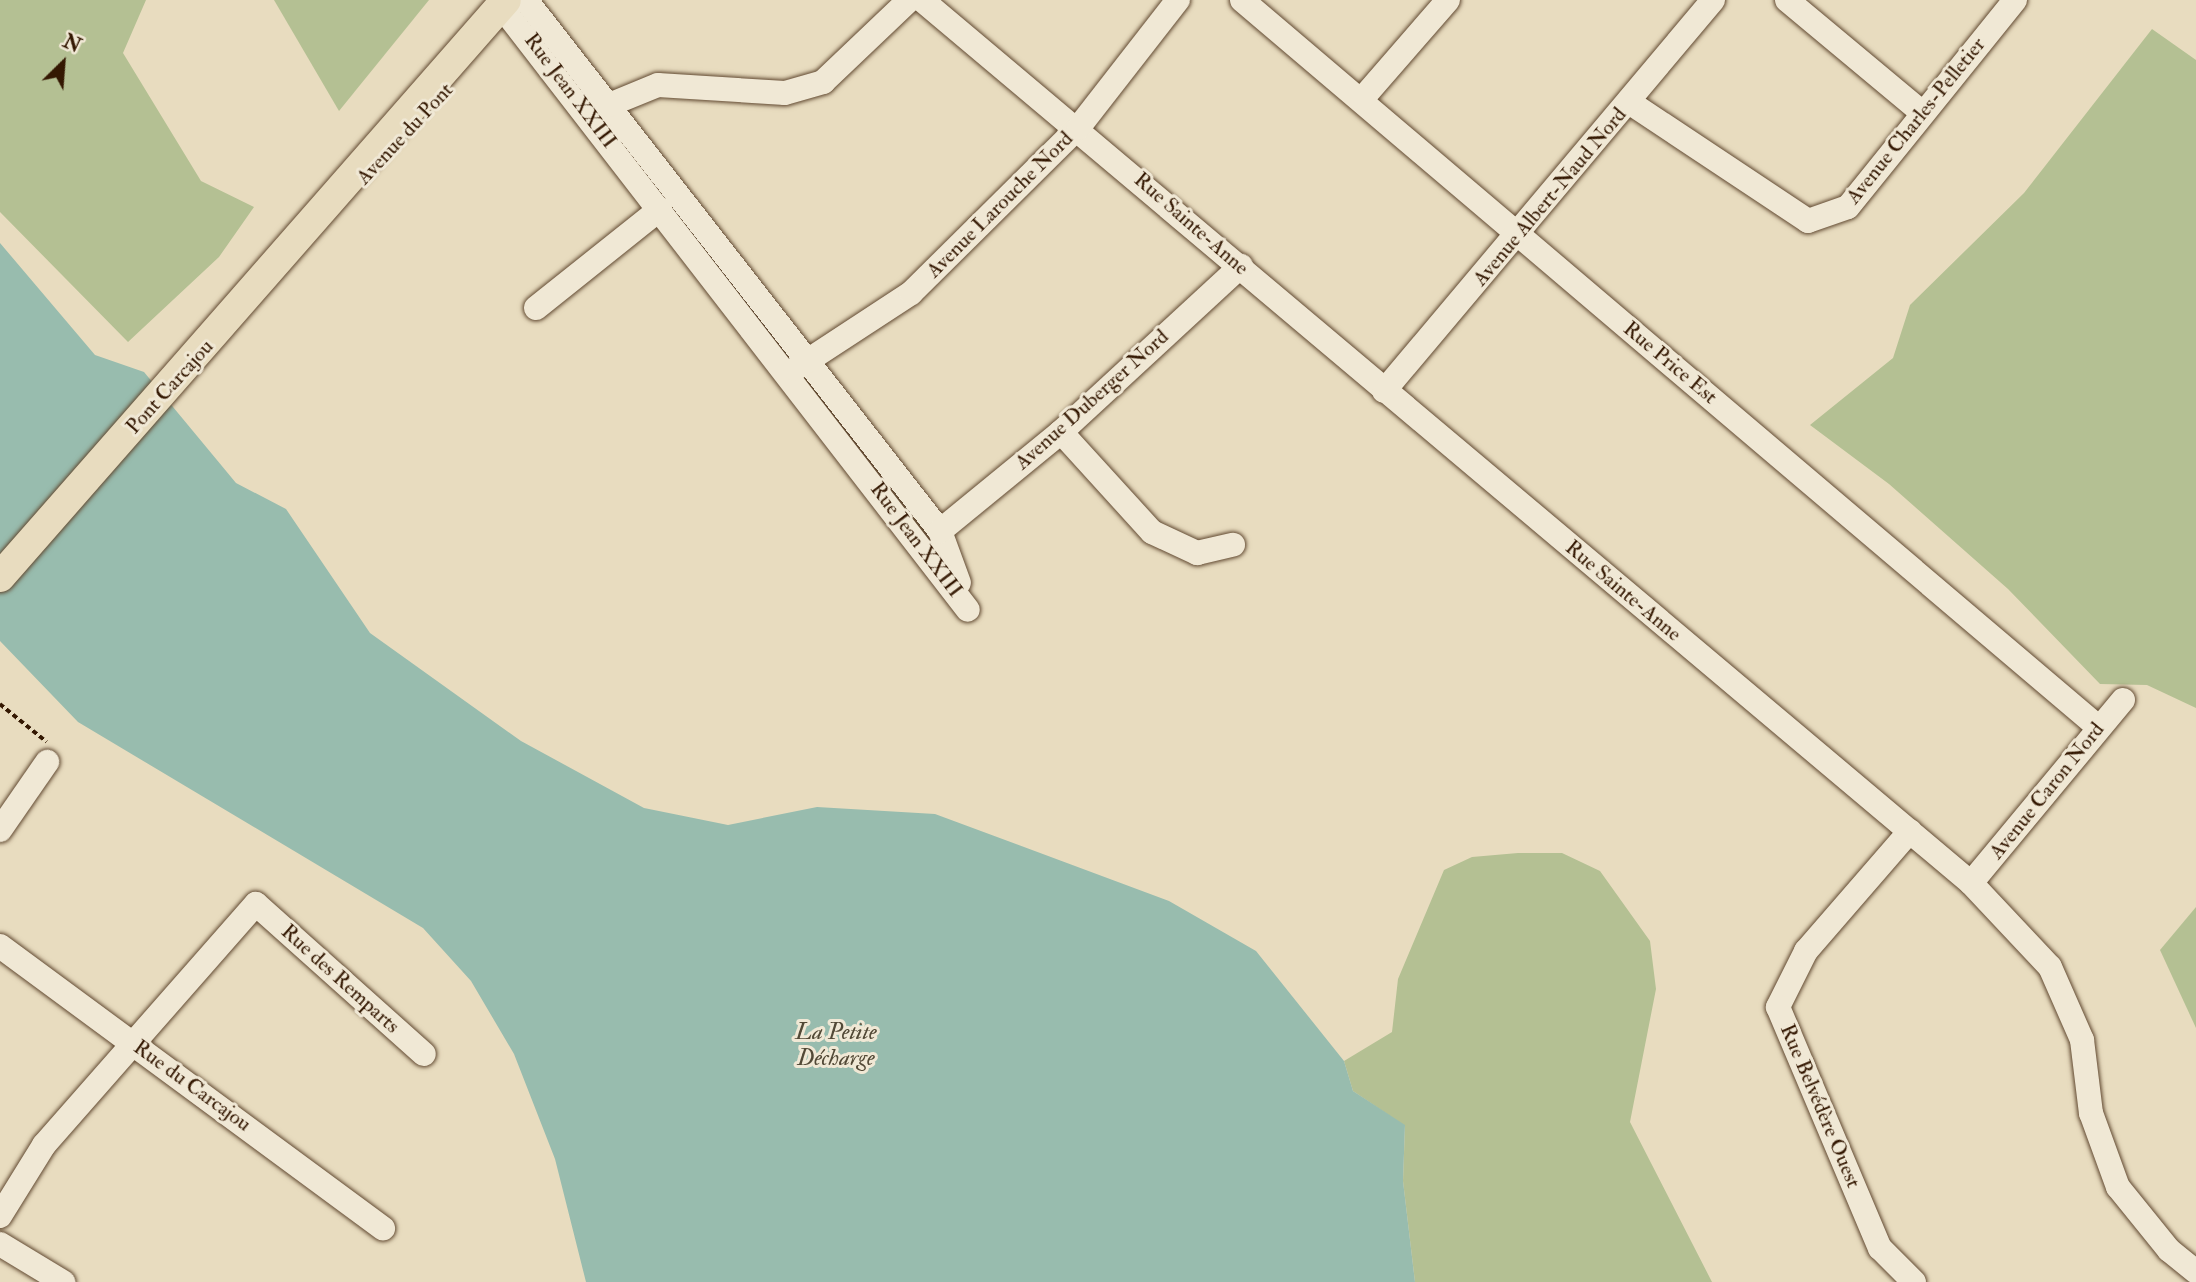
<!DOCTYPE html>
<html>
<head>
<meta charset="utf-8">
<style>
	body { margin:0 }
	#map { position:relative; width:2196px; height:1282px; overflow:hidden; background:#e8dcbf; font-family:"IM FELL Double Pica",serif }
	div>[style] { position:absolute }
	.green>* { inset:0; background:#b4c093 }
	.water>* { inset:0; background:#98bcae }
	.path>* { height:3.5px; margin-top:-1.75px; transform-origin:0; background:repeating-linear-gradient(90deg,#341802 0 5px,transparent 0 8.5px) }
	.roads { filter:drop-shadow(0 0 2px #614931) drop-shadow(0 0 2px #614931) }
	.minor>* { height:24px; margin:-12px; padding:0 12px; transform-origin:12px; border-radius:12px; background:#f0e8d5 }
	.major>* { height:30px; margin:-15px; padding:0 15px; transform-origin:15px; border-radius:15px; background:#e8dcbf }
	span { translate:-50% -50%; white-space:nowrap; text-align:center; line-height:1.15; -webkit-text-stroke:6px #f0e8d5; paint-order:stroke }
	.street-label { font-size:21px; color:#341802 }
	.water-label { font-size:23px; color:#524936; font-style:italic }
	.north { position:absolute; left:28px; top:28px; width:70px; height:70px; -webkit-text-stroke:5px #f0e8d5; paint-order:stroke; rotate:25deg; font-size:19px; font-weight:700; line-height:28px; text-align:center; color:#341802 }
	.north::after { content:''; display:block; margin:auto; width:24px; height:32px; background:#341802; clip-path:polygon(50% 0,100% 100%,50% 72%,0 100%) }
</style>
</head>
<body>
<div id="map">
	<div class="green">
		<i style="clip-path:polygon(0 0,146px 0,123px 53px,201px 181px,254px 207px,219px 257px,128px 342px,0 212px)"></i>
		<i style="clip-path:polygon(274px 0,429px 0,339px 111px)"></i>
		<i style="clip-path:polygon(2152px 29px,2196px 60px,2196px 708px,2147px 685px,2100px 684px,2008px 589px,1889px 484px,1810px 425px,1893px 358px,1910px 305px,2024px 193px)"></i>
		<i style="clip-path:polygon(1518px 853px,1562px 853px,1600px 871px,1650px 941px,1656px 989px,1630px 1122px,1712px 1282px,1415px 1282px,1403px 1181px,1405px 1126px,1353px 1091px,1344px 1061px,1392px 1032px,1398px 979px,1444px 870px,1472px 857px)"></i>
		<i style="clip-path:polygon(2196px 907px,2196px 1028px,2160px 950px)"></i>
	</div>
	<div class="water">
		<i style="clip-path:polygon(0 243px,95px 355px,144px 372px,236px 483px,286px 509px,370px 633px,521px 741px,644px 808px,728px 825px,817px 807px,935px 814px,1169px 901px,1256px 951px,1344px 1061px,1353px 1091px,1405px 1125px,1403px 1181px,1415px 1282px,586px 1282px,555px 1159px,514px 1054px,471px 981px,423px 928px,78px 722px,0 641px)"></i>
	</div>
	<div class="path">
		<i style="left:0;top:704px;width:60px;rotate:39deg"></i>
	</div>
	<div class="roads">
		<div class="minor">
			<i style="left:526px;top:0;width:673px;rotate:52.06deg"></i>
			<i style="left:940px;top:531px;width:55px;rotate:69.9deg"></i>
			<i style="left:922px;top:0;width:1371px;rotate:40.09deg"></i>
			<i style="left:1971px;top:883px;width:115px;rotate:46.8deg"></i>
			<i style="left:2050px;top:967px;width:80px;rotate:66.3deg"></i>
			<i style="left:2082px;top:1040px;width:74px;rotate:83deg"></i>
			<i style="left:2091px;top:1113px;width:79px;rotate:70deg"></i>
			<i style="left:2118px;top:1187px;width:81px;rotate:51deg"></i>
			<i style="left:2169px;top:1250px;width:35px;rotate:39deg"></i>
			<i style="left:1242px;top:0;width:1123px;rotate:40.34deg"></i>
			<i style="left:1787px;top:0;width:173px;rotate:39.8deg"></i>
			<i style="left:501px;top:6px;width:763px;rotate:52.29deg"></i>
			<i style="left:1362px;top:99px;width:131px;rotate:-49deg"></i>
			<i style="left:1629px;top:102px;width:215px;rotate:33.6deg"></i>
			<i style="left:1808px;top:221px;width:42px;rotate:-19.3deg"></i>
			<i style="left:1848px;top:207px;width:266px;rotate:-51.1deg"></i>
			<i style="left:609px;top:105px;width:53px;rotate:-22.2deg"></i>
			<i style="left:658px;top:85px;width:127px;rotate:3.6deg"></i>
			<i style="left:785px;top:93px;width:40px;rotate:-16deg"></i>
			<i style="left:823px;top:82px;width:119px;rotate:-43.6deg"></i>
			<i style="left:536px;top:308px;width:159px;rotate:-38.6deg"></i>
			<i style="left:795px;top:369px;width:139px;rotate:-33.2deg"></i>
			<i style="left:911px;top:293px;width:236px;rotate:-44.7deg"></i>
			<i style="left:1079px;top:127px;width:161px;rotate:-52.1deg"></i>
			<i style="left:1384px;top:391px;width:511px;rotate:-49.92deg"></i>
			<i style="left:1061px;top:432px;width:135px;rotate:47.7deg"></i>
			<i style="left:1152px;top:532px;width:50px;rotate:25deg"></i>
			<i style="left:1197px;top:553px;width:37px;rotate:-13deg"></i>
			<i style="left:940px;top:531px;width:156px;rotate:-39.3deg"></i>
			<i style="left:1061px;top:432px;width:245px;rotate:-42.7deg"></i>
			<i style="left:0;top:830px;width:83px;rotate:-55.3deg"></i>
			<i style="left:1910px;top:831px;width:159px;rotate:130.9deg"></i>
			<i style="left:1806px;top:951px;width:63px;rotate:116.6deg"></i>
			<i style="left:1778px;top:1007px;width:262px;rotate:67.1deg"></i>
			<i style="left:1880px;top:1248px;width:48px;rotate:45deg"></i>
			<i style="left:1971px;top:883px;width:238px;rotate:-50.3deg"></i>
			<i style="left:0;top:946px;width:476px;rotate:36.4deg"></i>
			<i style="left:0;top:1216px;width:84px;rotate:-58.2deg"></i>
			<i style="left:44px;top:1145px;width:321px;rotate:-48.7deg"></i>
			<i style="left:256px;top:904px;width:225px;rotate:41.8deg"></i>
			<i style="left:0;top:1244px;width:74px;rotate:31.1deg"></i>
		</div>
		<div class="major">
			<i style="left:0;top:577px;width:767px;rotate:-48.75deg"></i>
		</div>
	</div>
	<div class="street-label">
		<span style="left:570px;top:91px;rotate:53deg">Rue Jean XXIII</span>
		<span style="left:1916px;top:121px;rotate:-51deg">Avenue Charles-Pelletier</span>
		<span style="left:405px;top:134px;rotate:-47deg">Avenue du Pont</span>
		<span style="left:1550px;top:197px;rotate:-50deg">Avenue Albert-Naud Nord</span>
		<span style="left:1000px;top:205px;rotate:-45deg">Avenue Larouche Nord</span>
		<span style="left:1191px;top:224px;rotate:41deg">Rue Sainte-Anne</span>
		<span style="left:1670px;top:363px;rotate:40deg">Rue Price Est</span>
		<span style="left:170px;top:387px;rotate:-48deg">Pont Carcajou</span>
		<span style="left:1092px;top:400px;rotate:-42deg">Avenue Duberger Nord</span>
		<span style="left:916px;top:540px;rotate:53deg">Rue Jean XXIII</span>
		<span style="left:1623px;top:591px;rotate:40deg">Rue Sainte-Anne</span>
		<span style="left:2047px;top:791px;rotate:-51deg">Avenue Caron Nord</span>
		<span style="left:340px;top:979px;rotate:42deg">Rue des Remparts</span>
		<span style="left:192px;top:1086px;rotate:36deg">Rue du Carcajou</span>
		<span style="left:1820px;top:1106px;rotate:67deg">Rue Belvédère Ouest</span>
	</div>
	<div class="water-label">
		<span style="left:836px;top:1045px">La Petite<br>Décharge</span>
	</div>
	<div class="north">N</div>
</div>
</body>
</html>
